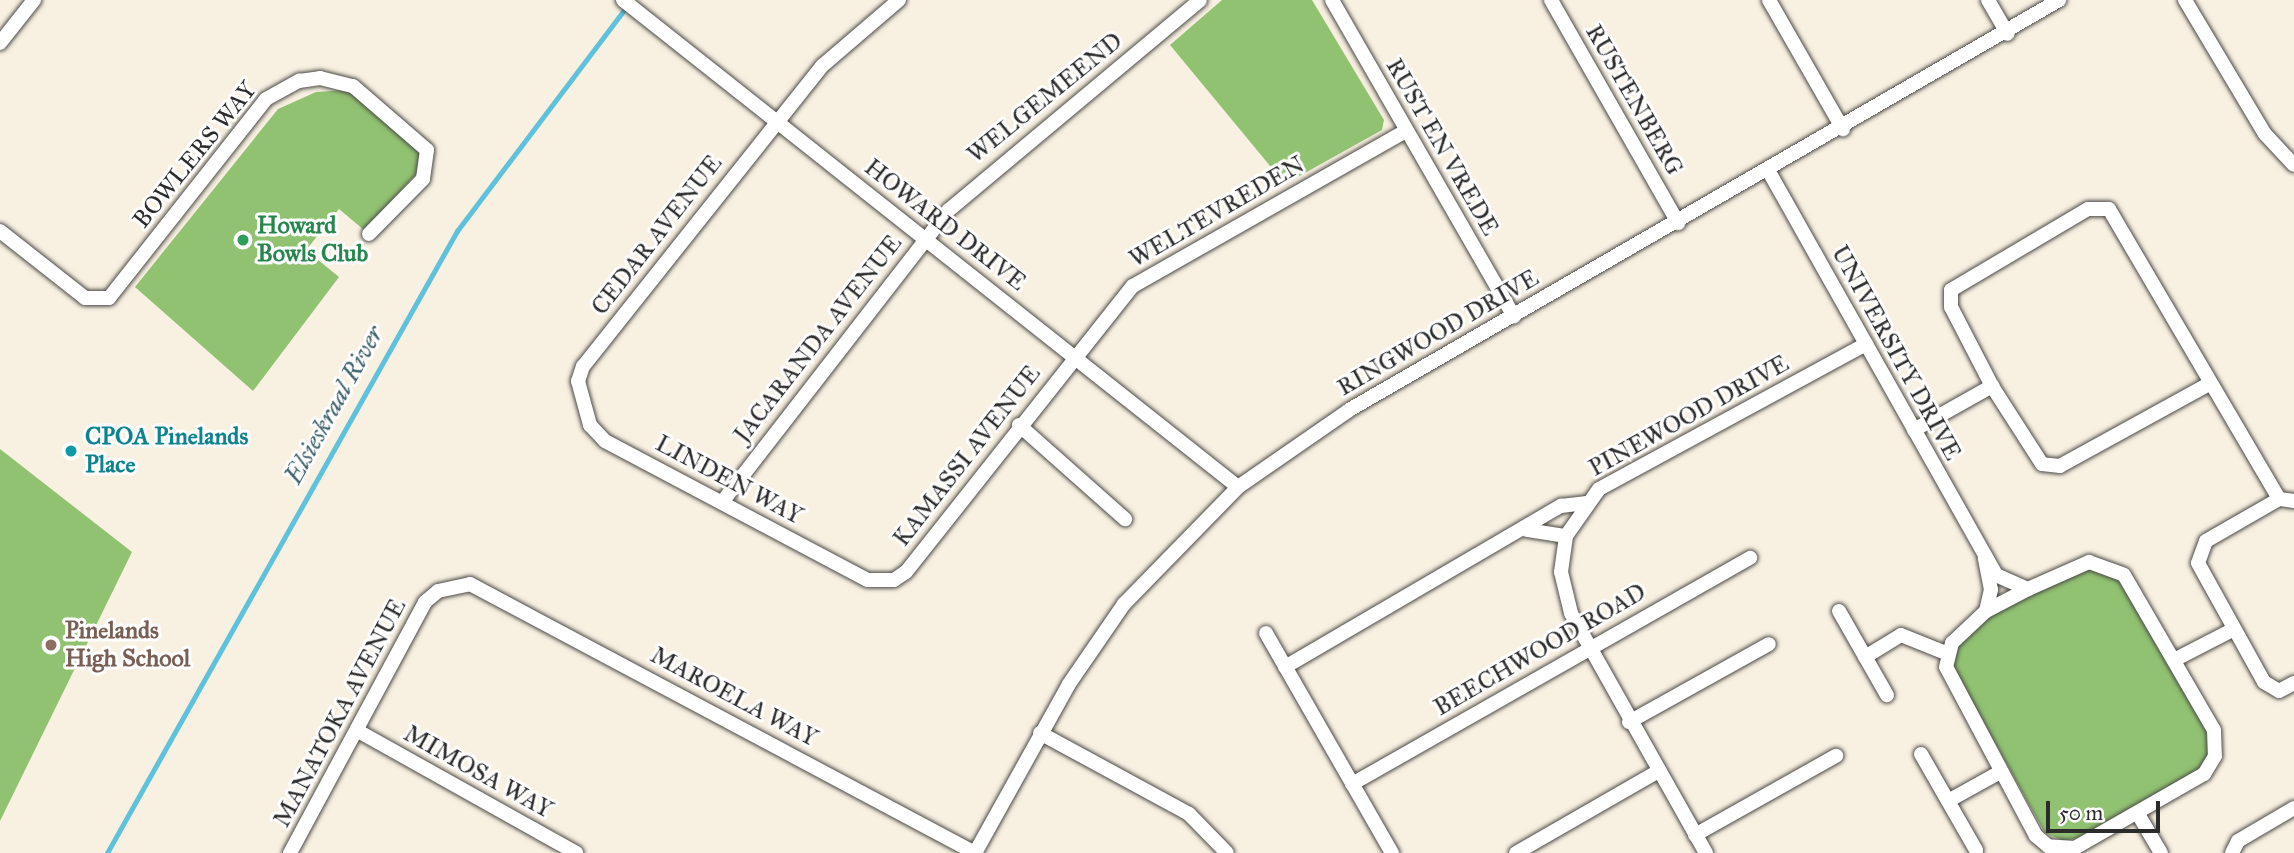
<!DOCTYPE html>
<html>
<head>
<meta charset="utf-8">
<style>
	body { margin:0 }
	#map { position:relative; width:2294px; height:853px; overflow:hidden; background:#f8f0e1; font-family:"IM FELL Great Primer",serif }
	div>[style] { position:absolute }
	.green>* { inset:0; background:#91c272 }
	.stream>* { height:4.5px; margin:-2.25px; padding:0 2.25px; transform-origin:2.25px; border-radius:2.25px; background:#5ec2dc }
	.roads { filter:drop-shadow(0 0 2px #4a4946) drop-shadow(0 0 2px #4a4946) }
	.minor>* { height:14px; margin:-7px; padding:0 7px; transform-origin:7px; border-radius:7px; background:#fff }
	.dots>* { width:19px; height:19px; translate:-50% -50%; box-sizing:border-box; border:4px solid #fff; border-radius:50% }
	span { translate:-50% -50%; white-space:nowrap; text-align:center; line-height:1.15; -webkit-text-stroke:6px #fff; paint-order:stroke }
	.street-label { font-size:24px; color:#2b2b2b }
	.leisure-label { font-size:24px; color:#27864d; font-weight:700 }
	.left { translate:0 -50%; text-align:left }
	.culture-label { font-size:24px; color:#0d838f; font-weight:700 }
	.education-label { font-size:24px; color:#785e54; font-weight:700 }
	.water-label { font-size:26px; color:#3d6069; font-style:italic }
	.scale { position:absolute; left:2046px; top:801px; width:114px; height:32px; box-sizing:border-box; border:4px solid #2b2b2b; border-top:0; padding-left:9px; font-size:21px; line-height:24px; white-space:nowrap; color:#2b2b2b; -webkit-text-stroke:5px #fff; paint-order:stroke }
</style>
</head>
<body>
<div id="map">
	<div class="green">
		<i style="clip-path:polygon(1222px 0,1312px 0,1384px 120px,1382px 130px,1285px 184px,1170px 45px)"></i>
		<i style="clip-path:polygon(348px 90px,421px 150px,419px 171px,364px 230px,339px 209px,306px 250px,339px 277px,253px 391px,135px 287px,278px 109px,316px 92px)"></i>
		<i style="clip-path:polygon(0 449px,132px 552px,0 821px)"></i>
		<i style="clip-path:polygon(2077px 566px,2120px 576px,2208px 730px,2209px 754px,2199px 769px,2083px 837px,2064px 841px,2045px 833px,1952px 665px,1956px 645px,1988px 616px)"></i>
	</div>
	<div class="stream">
		<i style="left:107px;top:853px;width:714px;rotate:-60.63deg"></i>
		<i style="left:457px;top:231px;width:282px;rotate:-52.9deg"></i>
	</div>
	<div class="roads">
		<div class="minor">
			<i style="left:623px;top:0;width:784px;rotate:38.37deg"></i>
			<i style="left:899px;top:0;width:101px;rotate:139.4deg"></i>
			<i style="left:822px;top:66px;width:384px;rotate:128.5deg"></i>
			<i style="left:583px;top:366px;width:16px;rotate:108deg"></i>
			<i style="left:578px;top:381px;width:46px;rotate:74.7deg"></i>
			<i style="left:590px;top:425px;width:22px;rotate:47deg"></i>
			<i style="left:605px;top:441px;width:297px;rotate:27.9deg"></i>
			<i style="left:868px;top:580px;width:26px"></i>
			<i style="left:894px;top:580px;width:14px;rotate:-34deg"></i>
			<i style="left:906px;top:572px;width:365px;rotate:-51.6deg"></i>
			<i style="left:1133px;top:286px;width:312px;rotate:-29.6deg"></i>
			<i style="left:1332px;top:0;width:365px;rotate:60.1deg"></i>
			<i style="left:1551px;top:0;width:257px;rotate:60.3deg"></i>
			<i style="left:1769px;top:0;width:149px;rotate:60.2deg"></i>
			<i style="left:1988px;top:0;width:39px;rotate:60deg"></i>
			<i style="left:2185px;top:0;width:156px;rotate:59.2deg"></i>
			<i style="left:2265px;top:134px;width:42px;rotate:46.9deg"></i>
			<i style="left:0;top:43px;width:55px;rotate:-51.7deg"></i>
			<i style="left:1768px;top:170px;width:465px;rotate:60.6deg"></i>
			<i style="left:1996px;top:575px;width:35px;rotate:24deg"></i>
			<i style="left:2028px;top:589px;width:67px;rotate:-23.9deg"></i>
			<i style="left:2089px;top:562px;width:37px;rotate:20deg"></i>
			<i style="left:2124px;top:575px;width:179px;rotate:59.9deg"></i>
			<i style="left:2214px;top:730px;width:26px;rotate:88deg"></i>
			<i style="left:2215px;top:756px;width:21px;rotate:121deg"></i>
			<i style="left:2204px;top:774px;width:149px;rotate:150.2deg"></i>
			<i style="left:2075px;top:848px;width:27px;rotate:-176deg"></i>
			<i style="left:2048px;top:846px;width:16px;rotate:-140deg"></i>
			<i style="left:2036px;top:836px;width:191px;rotate:-118deg"></i>
			<i style="left:1946px;top:667px;width:25px;rotate:-76deg"></i>
			<i style="left:1952px;top:643px;width:47px;rotate:-43.3deg"></i>
			<i style="left:1986px;top:611px;width:22px;rotate:-77deg"></i>
			<i style="left:1991px;top:590px;width:33px;rotate:-101deg"></i>
			<i style="left:0;top:231px;width:108px;rotate:38.2deg"></i>
			<i style="left:85px;top:298px;width:24px"></i>
			<i style="left:109px;top:298px;width:253px;rotate:-51.7deg"></i>
			<i style="left:266px;top:99px;width:38px;rotate:-29deg"></i>
			<i style="left:299px;top:81px;width:21px;rotate:-8deg"></i>
			<i style="left:320px;top:78px;width:34px;rotate:14deg"></i>
			<i style="left:353px;top:86px;width:98px;rotate:40.9deg"></i>
			<i style="left:427px;top:150px;width:29px;rotate:98deg"></i>
			<i style="left:423px;top:179px;width:77px;rotate:134.5deg"></i>
			<i style="left:2209px;top:384px;width:170px;rotate:151.2deg"></i>
			<i style="left:2060px;top:466px;width:18px;rotate:-174deg"></i>
			<i style="left:2042px;top:464px;width:93px;rotate:-122.7deg"></i>
			<i style="left:1992px;top:386px;width:89px;rotate:-117.4deg"></i>
			<i style="left:1951px;top:307px;width:17px;rotate:-90deg"></i>
			<i style="left:1951px;top:290px;width:159px;rotate:-30.6deg"></i>
			<i style="left:2088px;top:209px;width:21px"></i>
			<i style="left:2109px;top:209px;width:336px;rotate:59.6deg"></i>
			<i style="left:1019px;top:425px;width:142px;rotate:41.6deg"></i>
			<i style="left:1914px;top:430px;width:90px;rotate:-29.4deg"></i>
			<i style="left:723px;top:501px;width:368px;rotate:-52.2deg"></i>
			<i style="left:949px;top:210px;width:327px;rotate:-39.9deg"></i>
			<i style="left:2294px;top:501px;width:15px;rotate:-172deg"></i>
			<i style="left:2279px;top:499px;width:84px;rotate:150.1deg"></i>
			<i style="left:2206px;top:541px;width:23px;rotate:110deg"></i>
			<i style="left:2198px;top:563px;width:136px;rotate:61deg"></i>
			<i style="left:2264px;top:682px;width:17px;rotate:31deg"></i>
			<i style="left:2279px;top:691px;width:17px;rotate:-28deg"></i>
			<i style="left:1527px;top:530px;width:39px;rotate:9deg"></i>
			<i style="left:1839px;top:611px;width:97px;rotate:60.3deg"></i>
			<i style="left:1986px;top:611px;width:47px;rotate:-27.6deg"></i>
			<i style="left:1266px;top:633px;width:254px;rotate:60.2deg"></i>
			<i style="left:1865px;top:657px;width:42px;rotate:-31.4deg"></i>
			<i style="left:1901px;top:635px;width:51px;rotate:22deg"></i>
			<i style="left:2176px;top:659px;width:65px;rotate:-27.3deg"></i>
			<i style="left:1285px;top:667px;width:320px;rotate:-30.3deg"></i>
			<i style="left:1561px;top:506px;width:24px;rotate:-7deg"></i>
			<i style="left:1629px;top:722px;width:160px;rotate:-29.1deg"></i>
			<i style="left:358px;top:731px;width:250px;rotate:29.2deg"></i>
			<i style="left:1040px;top:733px;width:170px;rotate:28.5deg"></i>
			<i style="left:1189px;top:814px;width:54px;rotate:45.7deg"></i>
			<i style="left:1921px;top:754px;width:111px;rotate:60.2deg"></i>
			<i style="left:1352px;top:784px;width:458px;rotate:-29.6deg"></i>
			<i style="left:1948px;top:801px;width:60px;rotate:-29.1deg"></i>
			<i style="left:2138px;top:814px;width:45px;rotate:59.5deg"></i>
			<i style="left:1695px;top:835px;width:162px;rotate:-29.3deg"></i>
			<i style="left:290px;top:853px;width:285px;rotate:-61.7deg"></i>
			<i style="left:425px;top:602px;width:17px;rotate:-40deg"></i>
			<i style="left:438px;top:591px;width:33px;rotate:-12deg"></i>
			<i style="left:470px;top:584px;width:572px;rotate:28.04deg"></i>
			<i style="left:975px;top:853px;width:193px;rotate:-60.9deg"></i>
			<i style="left:1069px;top:684px;width:97px;rotate:-55.5deg"></i>
			<i style="left:1124px;top:604px;width:163px;rotate:-45.7deg"></i>
			<i style="left:1238px;top:487px;width:135px;rotate:-34.7deg"></i>
			<i style="left:1349px;top:410px;width:820px;rotate:-30deg"></i>
			<i style="left:1516px;top:853px;width:163px;rotate:-29.9deg"></i>
			<i style="left:1706px;top:853px;width:275px;rotate:-119.4deg"></i>
			<i style="left:1571px;top:613px;width:42px;rotate:-103.7deg"></i>
			<i style="left:1561px;top:572px;width:36px;rotate:-82deg"></i>
			<i style="left:1566px;top:536px;width:57px;rotate:-54.9deg"></i>
			<i style="left:1599px;top:489px;width:304px;rotate:-28.5deg"></i>
			<i style="left:2232px;top:853px;width:13px;rotate:-63deg"></i>
			<i style="left:2238px;top:841px;width:65px;rotate:-30.5deg"></i>
		</div>
	</div>
	<div class="dots">
		<i style="left:243px;top:240px;background:#2e9e5b"></i>
		<i style="left:71px;top:451px;background:#0f9aa8"></i>
		<i style="left:51px;top:645px;background:#8d6e63"></i>
	</div>
	<div class="street-label">
		<span style="left:1045px;top:98px;rotate:-39deg">WELGEMEEND</span>
		<span style="left:1634px;top:100px;rotate:60deg">RUSTENBERG</span>
		<span style="left:1442px;top:147px;rotate:60deg">RUST EN VREDE</span>
		<span style="left:195px;top:155px;rotate:-51deg">BOWLERS WAY</span>
		<span style="left:1217px;top:212px;rotate:-30deg">WELTEVREDEN</span>
		<span style="left:945px;top:225px;rotate:38deg">HOWARD DRIVE</span>
		<span style="left:657px;top:235px;rotate:-52deg">CEDAR AVENUE</span>
		<span style="left:1438px;top:333px;rotate:-30deg">RINGWOOD DRIVE</span>
		<span style="left:818px;top:339px;rotate:-52deg">JACARANDA AVENUE</span>
		<span style="left:1896px;top:353px;rotate:61deg">UNIVERSITY DRIVE</span>
		<span style="left:1689px;top:416px;rotate:-29deg">PINEWOOD DRIVE</span>
		<span style="left:967px;top:456px;rotate:-52deg">KAMASSI AVENUE</span>
		<span style="left:729px;top:480px;rotate:28deg">LINDEN WAY</span>
		<span style="left:1540px;top:650px;rotate:-30deg">BEECHWOOD ROAD</span>
		<span style="left:734px;top:697px;rotate:28deg">MAROELA WAY</span>
		<span style="left:340px;top:713px;rotate:-62deg">MANATOKA AVENUE</span>
		<span style="left:478px;top:772px;rotate:29deg">MIMOSA WAY</span>
	</div>
	<div class="leisure-label">
		<span class="left" style="left:257px;top:240px">Howard<br>Bowls Club</span>
	</div>
	<div class="culture-label">
		<span class="left" style="left:85px;top:451px">CPOA Pinelands<br>Place</span>
	</div>
	<div class="education-label">
		<span class="left" style="left:65px;top:645px">Pinelands<br>High School</span>
	</div>
	<div class="water-label">
		<span style="left:334px;top:405px;rotate:-61deg">Elsieskraal River</span>
	</div>
	<div class="scale">50 m</div>
</div>
</body>
</html>
